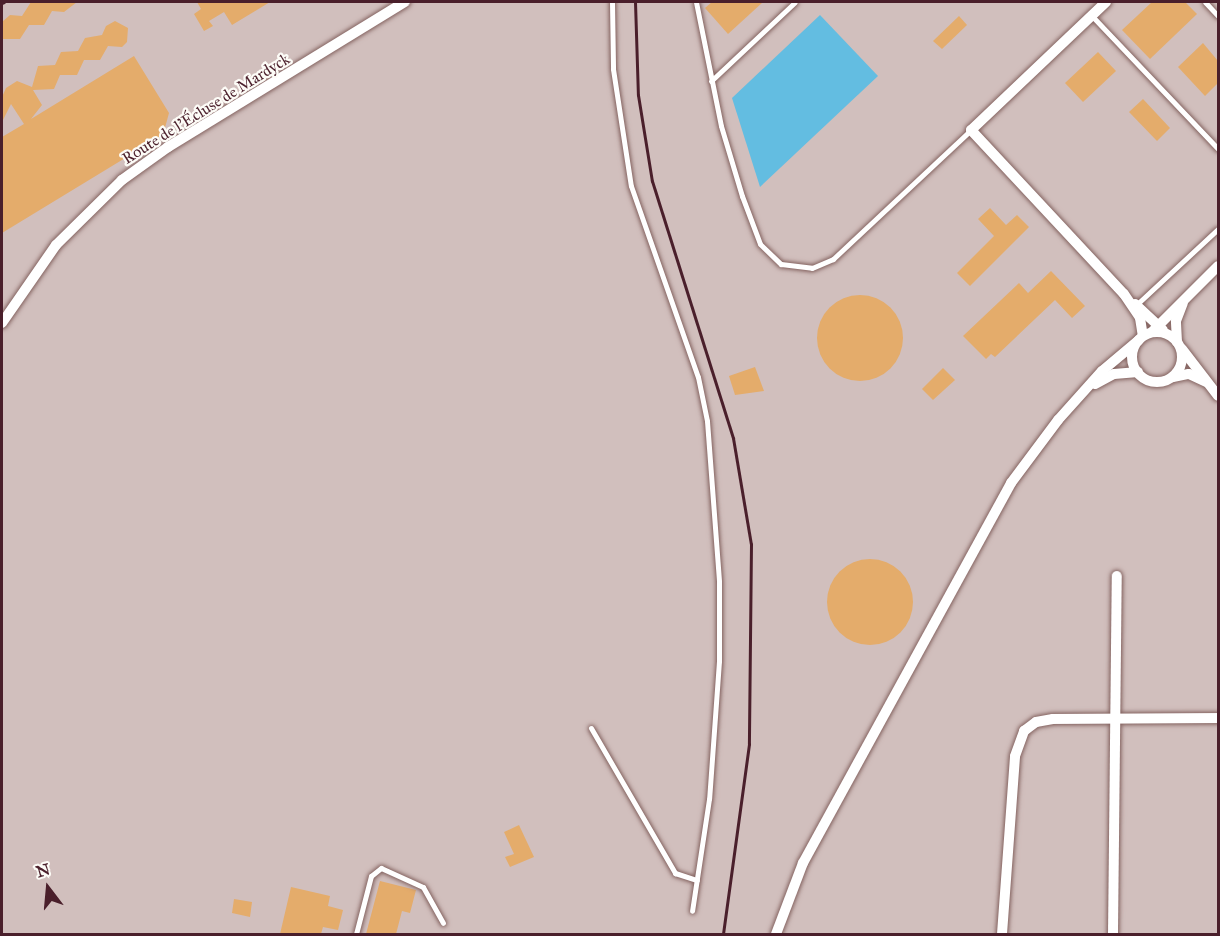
<!DOCTYPE html>
<html>
<head>
<meta charset="utf-8">
<style>
	body { margin:0 }
	#map { position:relative; width:1220px; height:936px; overflow:hidden; background:#f1e0c3; font-family:"IM FELL Great Primer",serif }
	div>[style] { position:absolute }
	.industrial>* { inset:0; background:#d1bfbd }
	.water>* { inset:0; background:#63bde1 }
	.building>* { inset:0; background:#e4ac6b }
	.round { border-radius:50% }
	.roads { filter:drop-shadow(0 0 2px #846360) drop-shadow(0 0 2px #846360) }
	.service>* { height:5px; margin:-2.5px; padding:0 2.5px; transform-origin:2.5px; border-radius:2.5px; background:#fff }
	.minor>* { height:10px; margin:-5px; padding:0 5px; transform-origin:5px; border-radius:5px; background:#fff }
	.minor>.ring { margin:-5px; padding:0; box-sizing:content-box; background:none; border:10px solid #fff; border-radius:50% }
	.rail>* { height:3px; margin:-1.5px; padding:0 1.5px; transform-origin:1.5px; border-radius:1.5px; background:#4a1f2b }
	span { translate:-50% -50%; white-space:nowrap; text-align:center; line-height:1.15; -webkit-text-stroke:4.5px #fdfcf7; paint-order:stroke }
	.street-label { font-size:16px; color:#4a1f2b }
	.frame { position:absolute; inset:0; border:3px solid #4a1f2b; pointer-events:none }
	.north { position:absolute; left:18px; top:858px; width:60px; height:60px; -webkit-text-stroke:4px #fdfcf7; paint-order:stroke; rotate:344deg; font-size:16px; font-weight:700; line-height:24px; text-align:center; color:#4a1f2b }
	.north::after { content:''; display:block; margin:auto; width:21px; height:27px; background:#4a1f2b; clip-path:polygon(50% 0,100% 100%,50% 72%,0 100%) }
</style>
</head>
<body>
<div id="map">
	<div class="industrial">
		<i style="clip-path:polygon(2px 2px,1218px 2px,1218px 934px,2px 934px)"></i>
	</div>
	<div class="water">
		<i style="clip-path:polygon(820px 15px,878px 76px,760px 187px,732px 98px)"></i>
	</div>
	<div class="building">
		<i style="clip-path:polygon(31px 2px,77px 2px,64px 12px,52px 11px,44px 25px,29px 25px,20px 39px,2px 39px,2px 22px,10px 15px,22px 16px)"></i>
		<i style="clip-path:polygon(197px 2px,270px 2px,232px 25px,224px 12px,209px 21px,213px 26px,204px 31px,194px 14px,201px 9px)"></i>
		<i style="clip-path:polygon(712px 2px,763px 2px,728px 34px,705px 8px)"></i>
		<i style="clip-path:polygon(1152px 2px,1185px 2px,1197px 14px,1150px 59px,1122px 30px)"></i>
		<i style="clip-path:polygon(959px 16px,967px 25px,942px 49px,933px 41px)"></i>
		<i style="clip-path:polygon(115px 21px,128px 28px,127px 42px,122px 47px,108px 46px,100px 60px,84px 60px,77px 75px,60px 75px,54px 89px,33px 90px,42px 105px,31px 119px,134px 56px,169px 113px,163px 135px,2px 233px,2px 137px,24px 124px,11px 104px,2px 122px,2px 97px,6px 88px,17px 81px,32px 87px,38px 66px,55px 65px,61px 52px,78px 51px,85px 38px,102px 35px,106px 26px)"></i>
		<i style="clip-path:polygon(1203px 43px,1218px 61px,1218px 83px,1205px 96px,1178px 67px)"></i>
		<i style="clip-path:polygon(1098px 52px,1116px 71px,1083px 102px,1065px 83px)"></i>
		<i style="clip-path:polygon(1143px 99px,1170px 128px,1157px 141px,1129px 112px)"></i>
		<i style="clip-path:polygon(990px 208px,1006px 225px,1017px 215px,1029px 227px,970px 286px,957px 273px,994px 236px,978px 219px)"></i>
		<i style="clip-path:polygon(1051px 271px,1085px 306px,1072px 318px,1055px 300px,995px 357px,991px 354px,986px 359px,963px 336px,1019px 283px,1028px 293px)"></i>
		<i class="round" style="left:817px;top:295px;width:86px;height:86px"></i>
		<i style="clip-path:polygon(755px 367px,764px 391px,735px 395px,729px 376px)"></i>
		<i style="clip-path:polygon(943px 368px,955px 380px,933px 400px,922px 389px)"></i>
		<i class="round" style="left:827px;top:559px;width:86px;height:86px"></i>
		<i style="clip-path:polygon(519px 825px,534px 857px,510px 867px,505px 857px,514px 854px,504px 832px)"></i>
		<i style="clip-path:polygon(380px 881px,416px 890px,410px 913px,402px 911px,396px 934px,366px 934px)"></i>
		<i style="clip-path:polygon(291px 887px,330px 896px,328px 906px,343px 910px,338px 930px,323px 927px,321px 934px,280px 934px)"></i>
		<i style="clip-path:polygon(234px 899px,252px 902px,250px 917px,232px 913px)"></i>
	</div>
	<div class="roads">
		<div class="service">
			<i style="left:612px;top:2px;width:67px;rotate:89.1deg"></i>
			<i style="left:613px;top:69px;width:118px;rotate:81.3deg"></i>
			<i style="left:631px;top:186px;width:202px;rotate:70.7deg"></i>
			<i style="left:698px;top:377px;width:45px;rotate:78.4deg"></i>
			<i style="left:707px;top:421px;width:161px;rotate:85.7deg"></i>
			<i style="left:719px;top:582px;width:79px;rotate:90deg"></i>
			<i style="left:719px;top:661px;width:138px;rotate:94.1deg"></i>
			<i style="left:709px;top:799px;width:113px;rotate:98.6deg"></i>
			<i style="left:696px;top:2px;width:126px;rotate:78.6deg"></i>
			<i style="left:721px;top:126px;width:73px;rotate:73.3deg"></i>
			<i style="left:742px;top:196px;width:51px;rotate:69.4deg"></i>
			<i style="left:760px;top:244px;width:29px;rotate:44deg"></i>
			<i style="left:781px;top:264px;width:31px;rotate:7deg"></i>
			<i style="left:812px;top:268px;width:23px;rotate:-23deg"></i>
			<i style="left:833px;top:259px;width:189px;rotate:-43.1deg"></i>
			<i style="left:1205px;top:2px;width:19px;rotate:47deg"></i>
			<i style="left:1092px;top:16px;width:183px;rotate:46.5deg"></i>
			<i style="left:711px;top:81px;width:115px;rotate:-43.2deg"></i>
			<i style="left:1135px;top:306px;width:113px;rotate:-42.9deg"></i>
			<i style="left:591px;top:728px;width:168px;rotate:59.9deg"></i>
			<i style="left:675px;top:873px;width:23px;rotate:18deg"></i>
			<i style="left:356px;top:934px;width:60px;rotate:-75.5deg"></i>
			<i style="left:371px;top:876px;width:13px;rotate:-39deg"></i>
			<i style="left:381px;top:868px;width:46px;rotate:24.3deg"></i>
			<i style="left:423px;top:887px;width:41px;rotate:60.9deg"></i>
		</div>
		<div class="minor">
			<i style="left:1106px;top:2px;width:186px;rotate:136.5deg"></i>
			<i style="left:971px;top:130px;width:224px;rotate:47deg"></i>
			<i style="left:1124px;top:294px;width:29px;rotate:56deg"></i>
			<i style="left:1140px;top:318px;width:18px;rotate:81deg"></i>
			<i style="left:1135px;top:304px;width:38px;rotate:43deg"></i>
			<i style="left:2px;top:323px;width:95px;rotate:-55.3deg"></i>
			<i style="left:56px;top:245px;width:93px;rotate:-44.6deg"></i>
			<i style="left:122px;top:180px;width:57px;rotate:-35.7deg"></i>
			<i style="left:168px;top:147px;width:278px;rotate:-31.5deg"></i>
			<i style="left:1152px;top:332px;width:93px;rotate:-45deg"></i>
			<i class="ring" style="left:1132px;top:332px;width:40px;height:40px"></i>
			<i style="left:1177px;top:342px;width:21px;rotate:-93deg"></i>
			<i style="left:1176px;top:321px;width:19px;rotate:-69deg"></i>
			<i style="left:1182px;top:349px;width:59px;rotate:52.5deg"></i>
			<i style="left:1173px;top:377px;width:16px;rotate:-11deg"></i>
			<i style="left:1189px;top:374px;width:19px;rotate:25deg"></i>
			<i style="left:1095px;top:384px;width:21px;rotate:-28deg"></i>
			<i style="left:1114px;top:374px;width:24px;rotate:-5deg"></i>
			<i style="left:776px;top:934px;width:76px;rotate:-69.2deg"></i>
			<i style="left:803px;top:863px;width:433px;rotate:-61.3deg"></i>
			<i style="left:1011px;top:483px;width:79px;rotate:-53.3deg"></i>
			<i style="left:1058px;top:420px;width:66px;rotate:-48.1deg"></i>
			<i style="left:1102px;top:371px;width:48px;rotate:-40deg"></i>
			<i style="left:1002px;top:934px;width:178px;rotate:-85.8deg"></i>
			<i style="left:1015px;top:756px;width:27px;rotate:-70deg"></i>
			<i style="left:1024px;top:731px;width:15px;rotate:-37deg"></i>
			<i style="left:1036px;top:722px;width:17px;rotate:-10deg"></i>
			<i style="left:1053px;top:719px;width:165px;rotate:-0.3deg"></i>
			<i style="left:1113px;top:934px;width:358px;rotate:-89.4deg"></i>
		</div>
	</div>
	<div class="rail">
		<i style="left:635px;top:2px;width:93px;rotate:88.2deg"></i>
		<i style="left:638px;top:95px;width:87px;rotate:80.8deg"></i>
		<i style="left:652px;top:181px;width:269px;rotate:72.5deg"></i>
		<i style="left:733px;top:438px;width:108px;rotate:80.4deg"></i>
		<i style="left:751px;top:544px;width:200px;rotate:90.6deg"></i>
		<i style="left:749px;top:744px;width:192px;rotate:97.8deg"></i>
		<i style="left:2px;top:3px;width:2px;rotate:-27deg"></i>
	</div>
	<div class="street-label">
		<span style="left:206px;top:109px;rotate:-32deg">Route de l'Écluse de Mardyck</span>
	</div>
	<div class="frame"></div>
	<div class="north">N</div>
</div>
</body>
</html>
